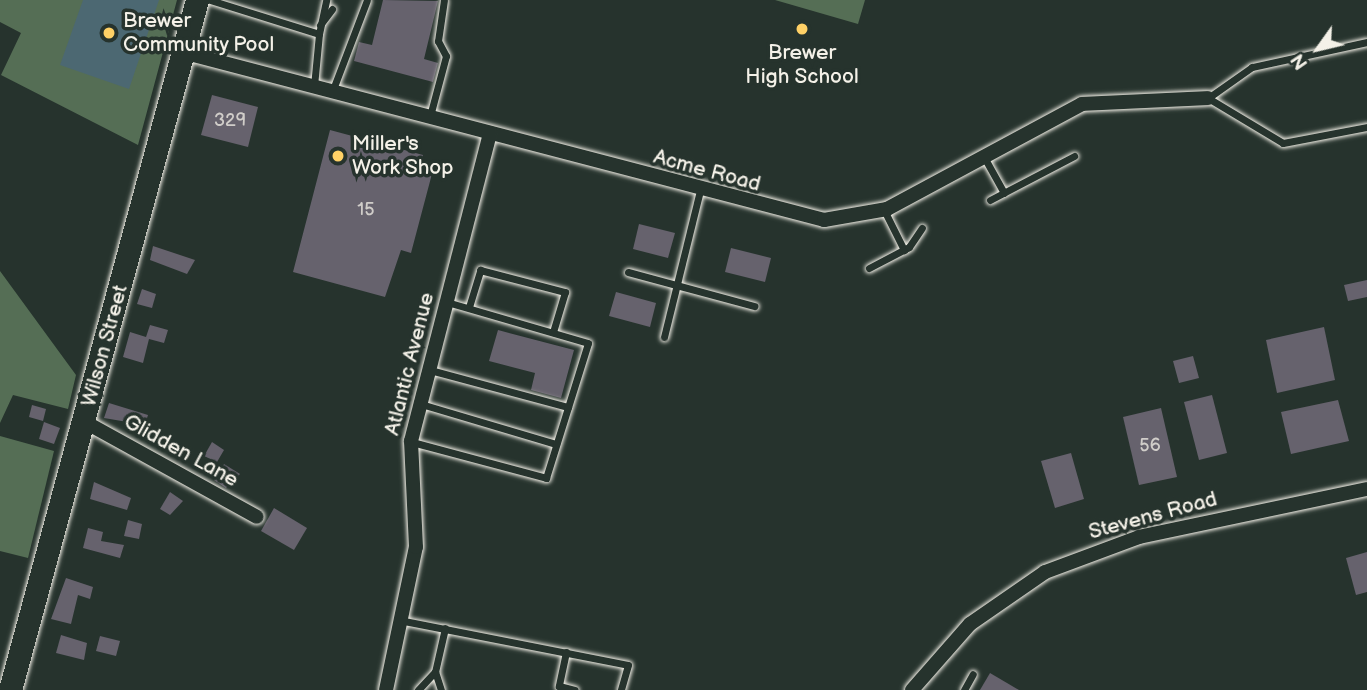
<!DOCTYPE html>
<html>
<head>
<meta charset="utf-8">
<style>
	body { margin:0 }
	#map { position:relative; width:1367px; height:690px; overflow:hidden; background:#26332d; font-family:"Balsamiq Sans",sans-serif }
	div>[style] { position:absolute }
	.green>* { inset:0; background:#556e55 }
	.water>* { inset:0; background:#4c6872 }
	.building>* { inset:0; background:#66626d }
	.roads { filter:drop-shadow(0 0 2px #f4f1e8) drop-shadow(0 0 2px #f4f1e8) }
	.service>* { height:7px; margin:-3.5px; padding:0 3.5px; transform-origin:3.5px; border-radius:3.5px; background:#26332d }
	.minor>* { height:14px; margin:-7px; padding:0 7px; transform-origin:7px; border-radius:7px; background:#26332d }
	.primary>* { height:23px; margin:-11.5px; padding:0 11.5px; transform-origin:11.5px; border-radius:11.5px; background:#26332d }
	.dots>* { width:19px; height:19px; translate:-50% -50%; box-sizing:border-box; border:4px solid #26332d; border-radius:50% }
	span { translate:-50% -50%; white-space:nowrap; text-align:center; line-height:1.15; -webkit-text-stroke:7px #26332d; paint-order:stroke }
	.number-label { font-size:18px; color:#d0cdc9 }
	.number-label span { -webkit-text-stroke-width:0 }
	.poi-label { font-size:21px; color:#f4f1e8 }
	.left { translate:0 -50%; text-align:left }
	.street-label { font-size:21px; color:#f4f1e8 }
	.north { position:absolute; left:1283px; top:14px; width:70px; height:70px; -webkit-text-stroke:5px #26332d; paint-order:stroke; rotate:236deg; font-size:19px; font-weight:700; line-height:28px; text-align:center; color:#f4f1e8 }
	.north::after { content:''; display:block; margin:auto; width:24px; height:32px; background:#f4f1e8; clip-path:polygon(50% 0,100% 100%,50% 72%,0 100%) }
</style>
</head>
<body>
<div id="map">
	<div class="green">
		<i style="clip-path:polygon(0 0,177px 0,138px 145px,1px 75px,21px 33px,0 22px)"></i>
		<i style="clip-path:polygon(775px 0,865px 0,858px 24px)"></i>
		<i style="clip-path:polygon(0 271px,76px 375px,68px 409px,13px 395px,0 423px)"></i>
		<i style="clip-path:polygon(0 436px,54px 451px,28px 558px,0 551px)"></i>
	</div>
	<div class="water">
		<i style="clip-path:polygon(83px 0,159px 0,129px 89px,60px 65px)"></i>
	</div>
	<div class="building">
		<i style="clip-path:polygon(383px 0,438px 1px,424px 59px,438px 63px,433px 82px,354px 61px,359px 42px,372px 45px)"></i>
		<i style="clip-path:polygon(212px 95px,258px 107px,248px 147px,201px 135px)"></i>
		<i style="clip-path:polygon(330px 130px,423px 155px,420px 167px,433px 170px,411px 253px,401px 250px,385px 297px,293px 272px)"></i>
		<i style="clip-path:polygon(639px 224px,675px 233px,668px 258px,633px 249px)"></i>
		<i style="clip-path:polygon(153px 246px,195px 260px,187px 274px,150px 260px)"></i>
		<i style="clip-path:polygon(731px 248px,771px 258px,765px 282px,725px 272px)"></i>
		<i style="clip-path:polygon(1367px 280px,1367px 297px,1348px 301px,1344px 285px)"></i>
		<i style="clip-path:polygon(142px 289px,156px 294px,152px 308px,137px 304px)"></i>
		<i style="clip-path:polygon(616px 292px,656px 303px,650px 327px,609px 316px)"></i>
		<i style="clip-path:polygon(150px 325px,168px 330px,164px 343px,149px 339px,143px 363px,123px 357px,130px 332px,146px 337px)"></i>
		<i style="clip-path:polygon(1324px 327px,1335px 380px,1277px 393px,1266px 340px)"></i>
		<i style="clip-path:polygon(498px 330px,574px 350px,561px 398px,531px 390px,535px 373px,489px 361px)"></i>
		<i style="clip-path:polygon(1193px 356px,1199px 378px,1179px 383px,1173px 361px)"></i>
		<i style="clip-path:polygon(1212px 395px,1227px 453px,1199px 460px,1184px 402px)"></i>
		<i style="clip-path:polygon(1338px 400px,1349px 441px,1291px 454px,1281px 412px)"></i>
		<i style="clip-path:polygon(109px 403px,148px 415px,145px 425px,104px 418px)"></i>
		<i style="clip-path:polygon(32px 405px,46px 409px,43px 421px,29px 417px)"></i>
		<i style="clip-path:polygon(1161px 408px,1177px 477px,1139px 485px,1123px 417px)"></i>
		<i style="clip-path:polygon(44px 422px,60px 428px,54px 444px,39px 439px)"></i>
		<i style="clip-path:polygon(212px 442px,224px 450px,217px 462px,204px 456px)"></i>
		<i style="clip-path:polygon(1071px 453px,1084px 499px,1055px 508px,1041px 461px)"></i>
		<i style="clip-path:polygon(224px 464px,240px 474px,226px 488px,214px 480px)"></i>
		<i style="clip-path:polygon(94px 482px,131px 498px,127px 510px,90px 499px)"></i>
		<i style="clip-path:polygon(170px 492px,183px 501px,170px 515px,160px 509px)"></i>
		<i style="clip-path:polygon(274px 508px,307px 528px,294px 550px,261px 531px)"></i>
		<i style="clip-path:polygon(128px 520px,142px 524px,139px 539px,124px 536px)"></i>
		<i style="clip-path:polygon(88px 528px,103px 532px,101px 541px,124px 545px,120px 558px,83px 548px)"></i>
		<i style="clip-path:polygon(1367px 552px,1367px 592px,1356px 595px,1346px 558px)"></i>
		<i style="clip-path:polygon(66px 578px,93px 587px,90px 599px,78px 595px,71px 624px,51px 619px)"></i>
		<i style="clip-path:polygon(61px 635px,87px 643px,84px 660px,56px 653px)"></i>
		<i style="clip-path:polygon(100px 636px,120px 641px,116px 656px,96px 651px)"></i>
		<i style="clip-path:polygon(990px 673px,1019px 690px,980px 690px)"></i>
	</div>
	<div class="roads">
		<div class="service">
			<i style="left:210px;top:0;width:114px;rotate:17.3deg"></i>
			<i style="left:319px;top:34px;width:52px;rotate:95.5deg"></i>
			<i style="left:320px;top:25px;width:20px;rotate:-53deg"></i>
			<i style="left:319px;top:34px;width:35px;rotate:-78deg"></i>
			<i style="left:1367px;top:42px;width:118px;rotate:167.7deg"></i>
			<i style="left:1252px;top:67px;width:54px;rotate:144.8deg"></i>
			<i style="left:1208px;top:98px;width:87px;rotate:31deg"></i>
			<i style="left:1283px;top:143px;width:86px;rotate:-10.8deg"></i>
			<i style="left:332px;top:92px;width:98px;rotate:-69.2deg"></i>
			<i style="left:430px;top:116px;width:62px;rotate:-75.1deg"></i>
			<i style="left:446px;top:56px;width:17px;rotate:-118deg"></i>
			<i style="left:438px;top:41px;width:41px;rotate:-81.7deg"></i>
			<i style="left:984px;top:157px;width:41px;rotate:60.9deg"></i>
			<i style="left:990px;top:200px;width:95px;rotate:-27.6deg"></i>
			<i style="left:884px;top:210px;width:45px;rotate:63.4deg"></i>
			<i style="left:869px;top:268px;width:45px;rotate:-27.7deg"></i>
			<i style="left:909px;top:247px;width:23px;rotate:-56deg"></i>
			<i style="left:628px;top:272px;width:131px;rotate:15.1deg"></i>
			<i style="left:469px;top:307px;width:39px;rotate:-73deg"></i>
			<i style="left:480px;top:270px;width:88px;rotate:14.5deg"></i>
			<i style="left:565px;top:292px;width:42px;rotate:106.7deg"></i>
			<i style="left:664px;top:337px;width:151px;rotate:-76.2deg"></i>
			<i style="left:430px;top:370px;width:143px;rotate:15deg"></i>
			<i style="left:421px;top:404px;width:141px;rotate:16.5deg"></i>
			<i style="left:412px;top:442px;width:139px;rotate:15deg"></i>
			<i style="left:546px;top:478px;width:141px;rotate:-72.7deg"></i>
			<i style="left:588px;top:343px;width:147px;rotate:-163.8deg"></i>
			<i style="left:404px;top:621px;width:228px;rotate:11.1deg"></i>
			<i style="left:628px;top:665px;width:26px;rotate:106deg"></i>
			<i style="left:566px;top:652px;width:35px;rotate:102deg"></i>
			<i style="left:559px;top:686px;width:16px;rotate:14deg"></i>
			<i style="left:418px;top:690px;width:25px;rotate:-47deg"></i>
			<i style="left:441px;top:690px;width:19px;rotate:-108deg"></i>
			<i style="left:435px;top:672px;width:45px;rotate:-77.2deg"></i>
			<i style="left:964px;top:690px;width:18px;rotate:-61deg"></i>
		</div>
		<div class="minor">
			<i style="left:182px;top:52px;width:664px;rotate:14.66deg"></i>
			<i style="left:824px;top:220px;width:64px;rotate:-9.9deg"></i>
			<i style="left:887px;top:209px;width:221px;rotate:-28.3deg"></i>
			<i style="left:1082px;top:104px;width:126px;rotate:-2.7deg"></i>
			<i style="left:85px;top:422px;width:196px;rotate:28.9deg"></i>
			<i style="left:386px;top:690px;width:146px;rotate:-78.2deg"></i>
			<i style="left:416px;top:547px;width:106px;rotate:-92.7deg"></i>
			<i style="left:411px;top:441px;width:318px;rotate:-75.6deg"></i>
			<i style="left:912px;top:690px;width:88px;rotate:-48.7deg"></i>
			<i style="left:970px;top:624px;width:91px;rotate:-34.7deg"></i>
			<i style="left:1045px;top:572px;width:100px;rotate:-20.4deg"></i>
			<i style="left:1139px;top:537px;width:233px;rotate:-11.9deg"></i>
		</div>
		<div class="primary">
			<i style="left:10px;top:690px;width:715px;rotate:-74.84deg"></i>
		</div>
	</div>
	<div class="dots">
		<i style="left:802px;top:29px;background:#ffd166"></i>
		<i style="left:109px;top:33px;background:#ffd166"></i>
		<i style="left:338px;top:156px;background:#ffd166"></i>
	</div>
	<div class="number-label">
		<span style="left:230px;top:121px">329</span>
		<span style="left:366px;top:210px">15</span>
		<span style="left:1150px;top:446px">56</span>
	</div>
	<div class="poi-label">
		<span class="left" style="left:123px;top:33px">Brewer<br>Community Pool</span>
		<span style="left:802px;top:65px">Brewer<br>High School</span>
		<span class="left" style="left:352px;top:156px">Miller's<br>Work Shop</span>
	</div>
	<div class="street-label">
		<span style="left:707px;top:171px;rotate:15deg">Acme Road</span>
		<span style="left:105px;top:346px;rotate:-75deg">Wilson Street</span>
		<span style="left:410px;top:364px;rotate:-76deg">Atlantic Avenue</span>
		<span style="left:181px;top:451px;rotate:29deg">Glidden Lane</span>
		<span style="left:1153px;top:516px;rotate:-15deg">Stevens Road</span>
	</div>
	<div class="north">N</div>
</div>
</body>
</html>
